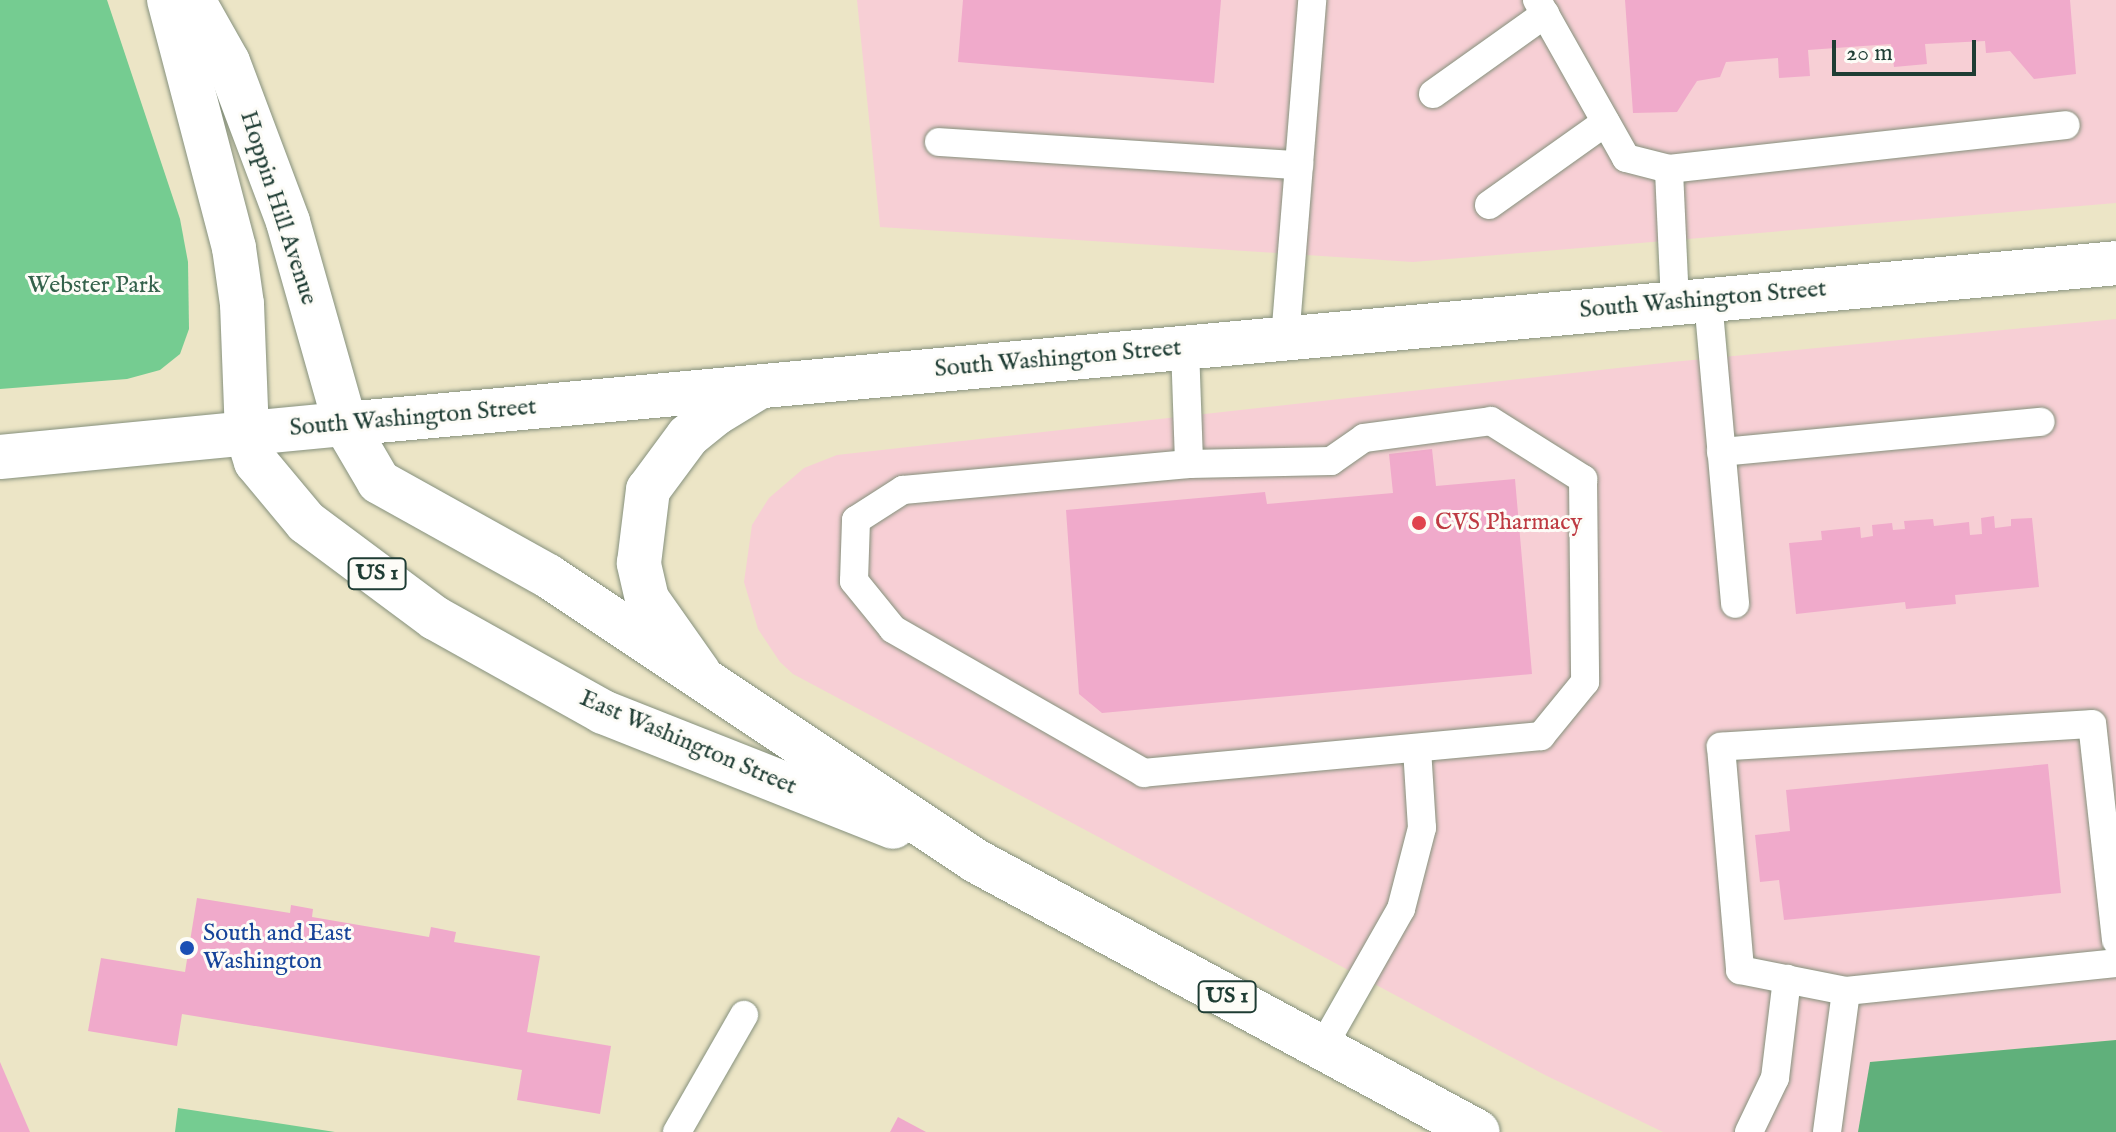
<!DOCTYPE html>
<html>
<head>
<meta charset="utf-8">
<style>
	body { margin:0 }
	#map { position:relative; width:2116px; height:1132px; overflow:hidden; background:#ece5c6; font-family:"IM FELL English",serif }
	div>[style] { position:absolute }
	.built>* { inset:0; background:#f7cfd5 }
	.green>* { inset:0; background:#75cc91 }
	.forest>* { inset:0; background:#60b07b }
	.building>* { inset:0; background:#f0aacb }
	.roads { filter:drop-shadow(0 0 2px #86917d) drop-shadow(0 0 2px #86917d) }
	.service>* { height:28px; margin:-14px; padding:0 14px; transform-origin:14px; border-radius:14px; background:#fff }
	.secondary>* { height:44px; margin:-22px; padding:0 22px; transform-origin:22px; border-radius:22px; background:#fff }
	.primary>* { height:44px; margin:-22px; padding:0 22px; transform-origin:22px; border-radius:22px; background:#fff }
	.dots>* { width:22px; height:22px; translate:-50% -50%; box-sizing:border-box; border:4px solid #fdfcf7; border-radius:50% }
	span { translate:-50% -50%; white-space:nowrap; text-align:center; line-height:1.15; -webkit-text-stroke:6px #fdfcf7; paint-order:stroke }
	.shield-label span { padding:2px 6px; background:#fdfcf7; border:2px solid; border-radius:6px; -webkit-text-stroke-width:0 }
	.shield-label { font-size:22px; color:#1f3d34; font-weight:700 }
	.street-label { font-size:24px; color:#1f3d34 }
	.park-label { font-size:24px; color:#34614b }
	.health-label { font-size:24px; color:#be3a42 }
	.left { translate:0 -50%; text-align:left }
	.transit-label { font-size:24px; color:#164399 }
	.scale { position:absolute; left:1832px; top:40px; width:144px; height:36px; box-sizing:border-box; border:4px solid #1f3d34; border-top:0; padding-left:10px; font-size:24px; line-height:28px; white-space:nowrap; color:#1f3d34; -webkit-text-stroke:6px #fdfcf7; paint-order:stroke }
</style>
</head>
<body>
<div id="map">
	<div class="built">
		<i style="clip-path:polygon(857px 0,2116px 0,2116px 203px,1413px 262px,880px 227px)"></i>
		<i style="clip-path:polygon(2116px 319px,2116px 1040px,1871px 1062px,1858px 1132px,1663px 1132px,1545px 1075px,793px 674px,780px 662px,758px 629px,744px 582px,752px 525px,769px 498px,804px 468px,837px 455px,1672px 362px)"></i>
	</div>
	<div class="green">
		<i style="clip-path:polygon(0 0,107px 0,180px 219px,188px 262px,189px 329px,180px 354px,160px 370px,127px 379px,0 389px)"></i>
		<i style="clip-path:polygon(178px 1108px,335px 1132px,175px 1132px)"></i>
	</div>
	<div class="forest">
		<i style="clip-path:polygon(2116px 1040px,2116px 1132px,1858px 1132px,1870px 1062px)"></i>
	</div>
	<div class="building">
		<i style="clip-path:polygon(963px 0,1221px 0,1214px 83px,958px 62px)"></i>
		<i style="clip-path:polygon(1625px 0,2070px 0,2076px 74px,2034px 79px,2010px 51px,1986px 53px,1985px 41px,1925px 44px,1927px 64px,1894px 67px,1891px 44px,1808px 50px,1810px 76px,1779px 78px,1778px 58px,1726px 62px,1720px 77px,1697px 81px,1677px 112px,1633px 113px)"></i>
		<i style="clip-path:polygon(1432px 449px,1436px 486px,1515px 479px,1532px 674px,1102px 713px,1079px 694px,1066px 510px,1265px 492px,1267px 504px,1393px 493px,1389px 454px)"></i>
		<i style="clip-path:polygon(1994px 516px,1995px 528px,2011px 526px,2011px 519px,2032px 518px,2039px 587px,1955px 595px,1956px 604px,1906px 609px,1905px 602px,1796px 614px,1789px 543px,1822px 540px,1821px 531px,1860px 527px,1861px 538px,1873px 536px,1872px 525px,1892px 523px,1893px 530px,1905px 529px,1904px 521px,1933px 519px,1934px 526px,1969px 522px,1970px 535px,1982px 534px,1981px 518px)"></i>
		<i style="clip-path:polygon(2048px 764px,2061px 893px,1784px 920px,1779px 880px,1760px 882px,1755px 835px,1790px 831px,1786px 790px)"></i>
		<i style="clip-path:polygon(197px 898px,290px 913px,291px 905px,313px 909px,312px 917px,429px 937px,431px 927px,456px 932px,454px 942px,540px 956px,527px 1032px,611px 1046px,600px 1114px,517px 1100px,522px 1070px,182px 1014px,177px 1046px,88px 1031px,101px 958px,185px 972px)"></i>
		<i style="clip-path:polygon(0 1062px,30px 1132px,0 1132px)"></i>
		<i style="clip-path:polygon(898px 1117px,926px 1132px,890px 1132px)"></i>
	</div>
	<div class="roads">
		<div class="service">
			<i style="left:1537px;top:0;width:181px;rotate:60.6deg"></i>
			<i style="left:1626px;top:158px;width:44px;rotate:14.3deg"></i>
			<i style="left:1433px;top:94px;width:138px;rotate:-35.5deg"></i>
			<i style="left:939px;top:142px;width:361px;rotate:3.7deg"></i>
			<i style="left:1489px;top:205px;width:143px;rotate:-35.4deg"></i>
			<i style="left:1708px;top:300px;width:305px;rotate:84.9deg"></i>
			<i style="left:1675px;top:303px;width:134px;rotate:-92.6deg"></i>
			<i style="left:1669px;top:169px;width:399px;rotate:-6.3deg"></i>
			<i style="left:1285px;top:339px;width:340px;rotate:-85.4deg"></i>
			<i style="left:1185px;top:347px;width:117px;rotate:88deg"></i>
			<i style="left:1491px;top:421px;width:109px;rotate:32.2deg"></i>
			<i style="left:1583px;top:479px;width:203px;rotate:89.4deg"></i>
			<i style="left:1585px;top:682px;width:70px;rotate:129.2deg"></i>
			<i style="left:1541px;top:736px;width:399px;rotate:174.7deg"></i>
			<i style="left:1144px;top:773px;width:289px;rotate:-150.2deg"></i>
			<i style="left:893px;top:629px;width:62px;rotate:-129.1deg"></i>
			<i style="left:854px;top:581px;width:61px;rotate:-88.1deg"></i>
			<i style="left:856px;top:520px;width:56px;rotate:-32.6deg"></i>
			<i style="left:903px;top:490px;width:287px;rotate:-5.2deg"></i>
			<i style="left:1189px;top:464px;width:142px;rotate:-1.2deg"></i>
			<i style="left:1331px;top:461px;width:40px;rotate:-34.9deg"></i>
			<i style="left:1364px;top:438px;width:128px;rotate:-7.6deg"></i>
			<i style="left:1721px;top:452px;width:321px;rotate:-5.4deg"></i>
			<i style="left:2116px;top:940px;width:217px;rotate:-96.3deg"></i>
			<i style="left:2092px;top:724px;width:372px;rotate:176.5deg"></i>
			<i style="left:1721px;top:747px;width:224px;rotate:85.1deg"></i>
			<i style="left:1740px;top:970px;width:108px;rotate:11.2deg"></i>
			<i style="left:1846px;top:991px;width:271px;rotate:-5.9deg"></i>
			<i style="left:1322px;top:1048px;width:160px;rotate:-60.4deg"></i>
			<i style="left:1401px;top:909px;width:84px;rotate:-75.5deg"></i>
			<i style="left:1422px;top:828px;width:80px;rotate:-93.6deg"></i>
			<i style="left:677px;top:1132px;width:135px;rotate:-60.2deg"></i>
			<i style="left:1749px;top:1132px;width:60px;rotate:-64.3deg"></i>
			<i style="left:1775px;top:1078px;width:100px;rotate:-83.1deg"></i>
			<i style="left:1827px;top:1132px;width:142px;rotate:-82.3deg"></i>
		</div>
		<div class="secondary">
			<i style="left:169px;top:0;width:256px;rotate:75.3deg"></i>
			<i style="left:234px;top:248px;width:57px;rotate:81.9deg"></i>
			<i style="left:242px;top:304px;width:129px;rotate:87.8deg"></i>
			<i style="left:193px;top:0;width:71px;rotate:60.6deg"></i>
			<i style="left:228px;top:62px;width:171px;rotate:69.4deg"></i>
			<i style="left:288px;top:222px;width:210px;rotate:74.2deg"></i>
			<i style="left:345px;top:424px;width:1778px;rotate:-5.19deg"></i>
			<i style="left:699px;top:673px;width:90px;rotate:-125.1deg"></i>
			<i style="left:647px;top:599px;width:37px;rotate:-103deg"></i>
			<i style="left:639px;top:563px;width:74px;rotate:-83deg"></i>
			<i style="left:648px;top:490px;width:67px;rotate:-53.5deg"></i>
			<i style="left:688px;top:436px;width:35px;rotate:-39deg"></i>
			<i style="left:715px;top:414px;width:48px;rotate:-31.4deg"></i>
		</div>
		<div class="primary">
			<i style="left:247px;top:433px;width:30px;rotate:73deg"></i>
			<i style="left:256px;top:462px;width:78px;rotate:50.2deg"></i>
			<i style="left:306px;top:522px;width:161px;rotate:36.7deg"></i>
			<i style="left:435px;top:618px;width:193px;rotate:29.2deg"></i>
			<i style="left:603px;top:712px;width:312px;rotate:21.6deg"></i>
			<i style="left:0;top:457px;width:347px;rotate:-5.5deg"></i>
			<i style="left:345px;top:424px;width:67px;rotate:59.6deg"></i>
			<i style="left:379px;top:482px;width:193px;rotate:29.1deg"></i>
			<i style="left:548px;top:576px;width:514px;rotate:33.66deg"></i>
			<i style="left:976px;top:861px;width:570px;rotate:28.36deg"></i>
		</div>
	</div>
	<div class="dots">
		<i style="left:1419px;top:523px;background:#e0444e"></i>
		<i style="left:187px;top:948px;background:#1a4fb4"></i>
	</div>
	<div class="shield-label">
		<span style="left:377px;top:574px">US 1</span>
		<span style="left:1227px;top:997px">US 1</span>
	</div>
	<div class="street-label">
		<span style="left:278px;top:208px;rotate:72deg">Hoppin Hill Avenue</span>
		<span style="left:1703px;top:300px;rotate:-5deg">South Washington Street</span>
		<span style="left:1058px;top:359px;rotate:-5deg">South Washington Street</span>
		<span style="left:413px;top:418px;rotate:-5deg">South Washington Street</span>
		<span style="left:688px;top:743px;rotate:23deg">East Washington Street</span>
	</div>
	<div class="park-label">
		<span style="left:94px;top:286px">Webster Park</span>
	</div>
	<div class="health-label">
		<span class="left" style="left:1435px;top:523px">CVS Pharmacy</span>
	</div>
	<div class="transit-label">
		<span class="left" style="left:203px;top:948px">South and East<br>Washington</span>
	</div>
	<div class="scale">20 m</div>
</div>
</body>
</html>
